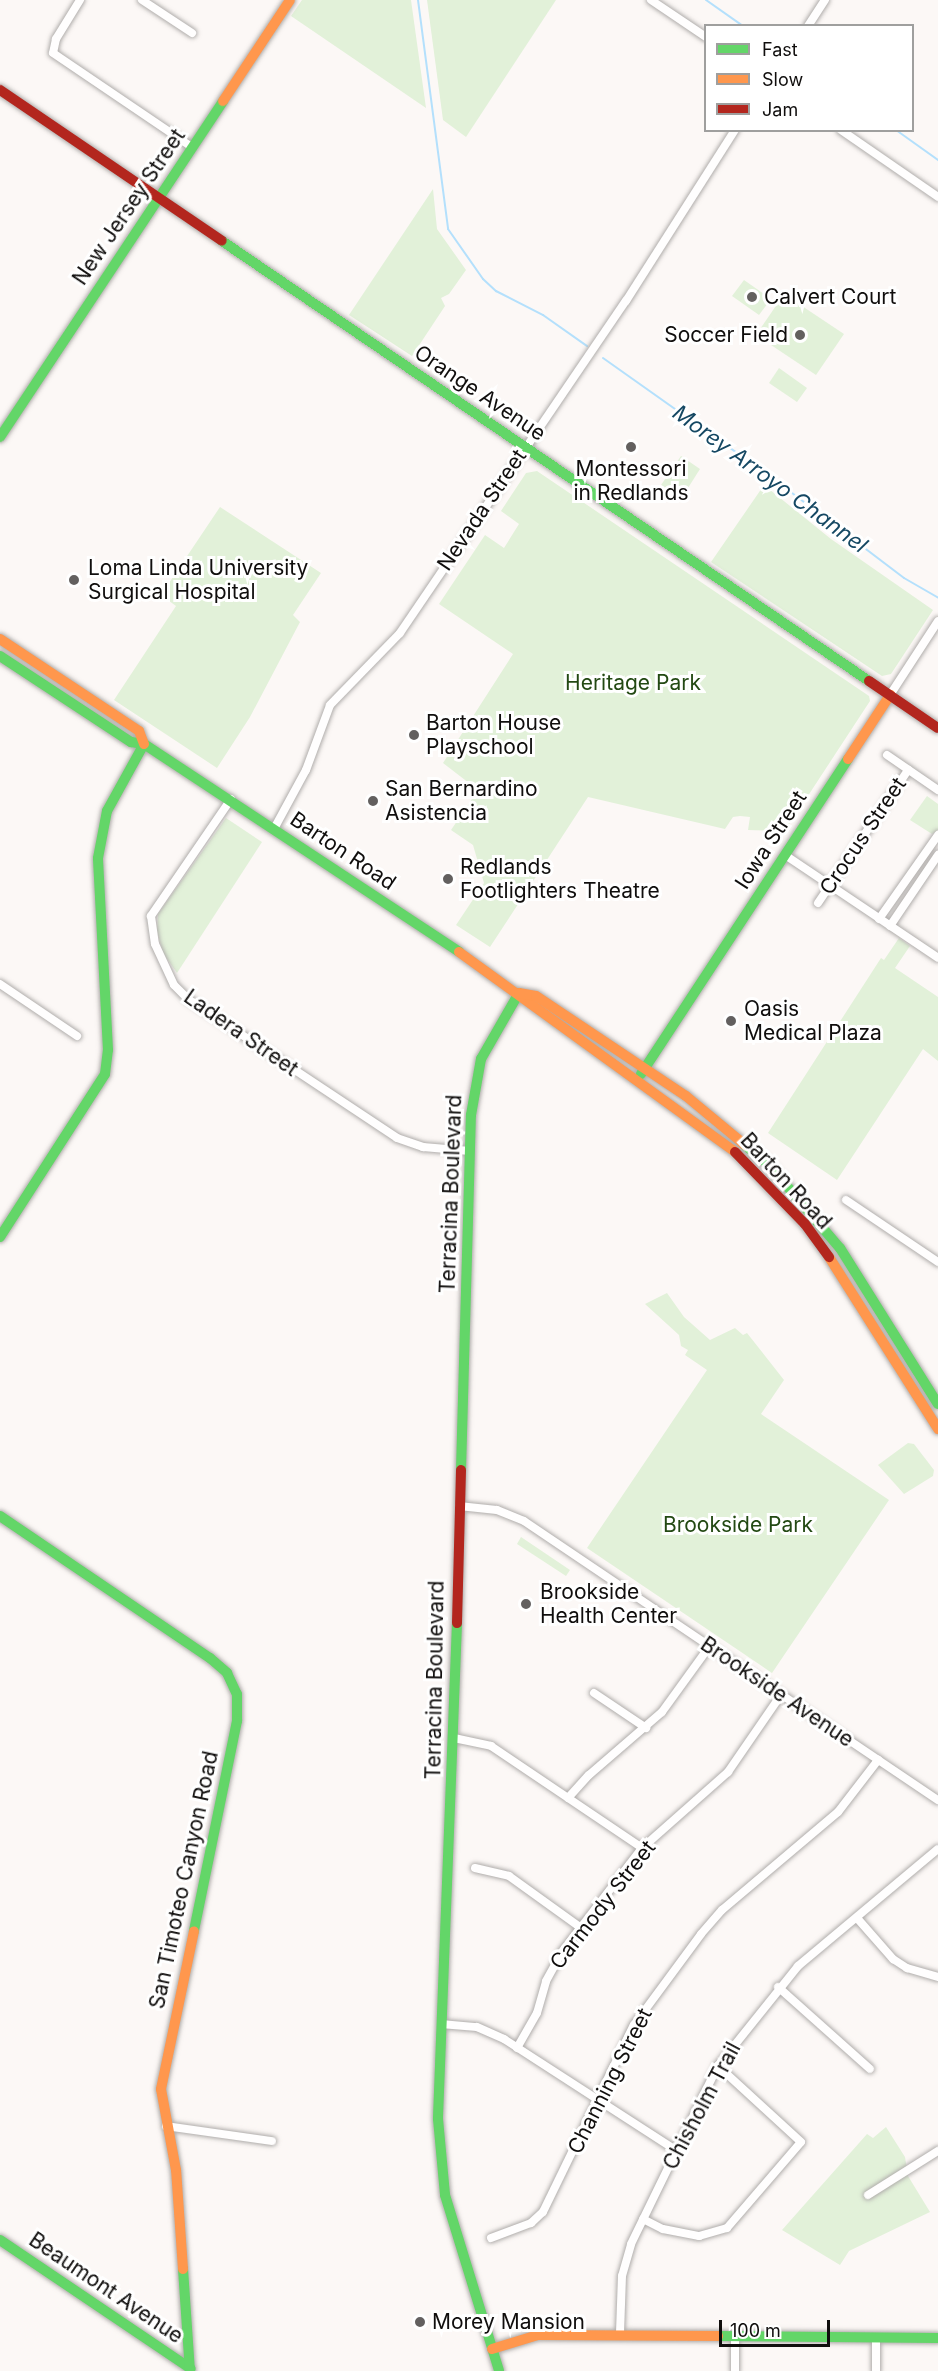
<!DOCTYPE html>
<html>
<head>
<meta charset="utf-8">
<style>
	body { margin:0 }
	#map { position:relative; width:938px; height:2371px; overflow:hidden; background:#fcf8f6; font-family:Inter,sans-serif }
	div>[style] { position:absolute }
	.green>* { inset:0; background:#e2f1d9 }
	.stream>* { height:2px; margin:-1px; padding:0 1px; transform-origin:1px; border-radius:1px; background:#b4e0fc }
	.roads { filter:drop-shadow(0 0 2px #b0adab) drop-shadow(0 0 2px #b0adab) }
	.street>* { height:8px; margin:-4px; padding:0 4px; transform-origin:4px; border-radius:4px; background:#fffefe }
	.fast>* { height:10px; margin:-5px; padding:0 5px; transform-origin:5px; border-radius:5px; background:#63d668 }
	.slow>* { height:10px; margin:-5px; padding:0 5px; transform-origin:5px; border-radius:5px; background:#ff974d }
	.jam>* { height:10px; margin:-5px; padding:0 5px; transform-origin:5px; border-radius:5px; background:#b3261e }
	.dots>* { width:16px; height:16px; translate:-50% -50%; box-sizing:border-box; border:3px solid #fff; border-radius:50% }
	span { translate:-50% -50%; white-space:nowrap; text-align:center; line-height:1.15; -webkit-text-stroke:6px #fff; paint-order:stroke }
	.street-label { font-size:21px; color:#100e0d }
	.poi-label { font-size:21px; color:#100e0d }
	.left { translate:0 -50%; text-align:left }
	.right { translate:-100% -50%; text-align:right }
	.park-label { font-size:21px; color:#234913 }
	.water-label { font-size:22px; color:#154863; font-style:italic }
	.legend { position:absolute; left:704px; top:24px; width:210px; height:108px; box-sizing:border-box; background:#fff; border:2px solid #9f9f9e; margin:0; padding:8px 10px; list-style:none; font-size:18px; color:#100e0d }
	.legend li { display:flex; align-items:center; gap:12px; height:30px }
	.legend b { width:30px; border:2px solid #9f9f9e }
	.scale { position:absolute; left:719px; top:2320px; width:111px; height:27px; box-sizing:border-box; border:3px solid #100e0d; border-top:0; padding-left:8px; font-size:18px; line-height:21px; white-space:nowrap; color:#100e0d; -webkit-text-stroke:4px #fff; paint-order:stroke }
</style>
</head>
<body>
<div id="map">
	<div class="green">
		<i style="clip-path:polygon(302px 0,411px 0,426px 108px,291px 16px)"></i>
		<i style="clip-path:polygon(427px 0,556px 0,466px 137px,443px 120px)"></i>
		<i style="clip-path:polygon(433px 189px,437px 229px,466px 270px,449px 294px,441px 298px,445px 306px,412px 356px,349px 315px)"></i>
		<i style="clip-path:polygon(744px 280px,771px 299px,759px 315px,732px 296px)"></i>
		<i style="clip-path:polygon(784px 294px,844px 334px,816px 375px,756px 335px)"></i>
		<i style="clip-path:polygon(779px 368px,807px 388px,797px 402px,769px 383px)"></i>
		<i style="clip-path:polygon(681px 456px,700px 469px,681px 499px,661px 485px)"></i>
		<i style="clip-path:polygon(537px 471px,869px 696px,870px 701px,785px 831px,748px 830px,750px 817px,740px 816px,733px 817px,725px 829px,588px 797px,490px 947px,456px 925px,484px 883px,473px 845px,451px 830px,478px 790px,443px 763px,513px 654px,439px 604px,485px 535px,504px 548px,519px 524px,501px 511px,526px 473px)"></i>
		<i style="clip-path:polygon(764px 485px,831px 539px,933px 610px,891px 674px,882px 676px,711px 562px)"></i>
		<i style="clip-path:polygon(220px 507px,321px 573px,293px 615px,300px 622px,250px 717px,217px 768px,114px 700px,176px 606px,161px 595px)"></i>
		<i style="clip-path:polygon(927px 796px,938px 804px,938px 830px,932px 834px,910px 820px)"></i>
		<i style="clip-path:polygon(226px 818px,262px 842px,177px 973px,163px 953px,157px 931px,158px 914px)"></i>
		<i style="clip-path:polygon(899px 938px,910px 946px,895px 968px,938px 997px,938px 1061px,923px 1049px,837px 1180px,768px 1133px,881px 958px,884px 960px)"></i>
		<i style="clip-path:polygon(667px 1293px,684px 1317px,710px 1340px,735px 1328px,743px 1335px,747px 1333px,784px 1380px,761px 1414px,889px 1500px,772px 1673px,587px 1548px,707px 1370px,685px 1355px,688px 1350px,681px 1346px,679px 1335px,645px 1304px)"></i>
		<i style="clip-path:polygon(908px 1443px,914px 1444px,934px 1470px,933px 1476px,904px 1494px,878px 1465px)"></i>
		<i style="clip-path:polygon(521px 1537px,570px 1570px,566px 1576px,517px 1544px)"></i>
		<i style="clip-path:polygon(886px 2127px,905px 2157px,908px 2176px,930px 2212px,849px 2251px,840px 2265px,782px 2230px,867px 2134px,873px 2138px)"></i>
	</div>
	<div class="stream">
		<i style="left:418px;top:0;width:231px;rotate:82.5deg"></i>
		<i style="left:448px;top:229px;width:61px;rotate:55deg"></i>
		<i style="left:483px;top:279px;width:18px;rotate:43deg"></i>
		<i style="left:496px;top:291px;width:53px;rotate:27.1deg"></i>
		<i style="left:543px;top:315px;width:54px;rotate:35.2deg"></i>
		<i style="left:706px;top:0;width:45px;rotate:35.1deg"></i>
		<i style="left:896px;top:130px;width:52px;rotate:35.5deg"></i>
		<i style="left:603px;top:358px;width:206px;rotate:35.3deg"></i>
		<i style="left:771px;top:477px;width:167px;rotate:37.2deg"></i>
		<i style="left:904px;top:578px;width:39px;rotate:30deg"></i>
	</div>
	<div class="roads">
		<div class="street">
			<i style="left:80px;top:0;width:46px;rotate:121.6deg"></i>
			<i style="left:56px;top:39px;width:14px;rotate:102deg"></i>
			<i style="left:53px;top:53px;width:168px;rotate:34.1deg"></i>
			<i style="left:142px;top:0;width:60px;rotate:33.4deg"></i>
			<i style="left:651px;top:0;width:66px;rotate:33.9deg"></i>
			<i style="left:808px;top:26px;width:31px;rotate:-57deg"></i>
			<i style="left:841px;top:130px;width:118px;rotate:34.6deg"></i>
			<i style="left:890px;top:695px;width:88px;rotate:-57deg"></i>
			<i style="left:887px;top:755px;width:62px;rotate:34.5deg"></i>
			<i style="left:231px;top:799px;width:142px;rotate:124.4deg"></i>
			<i style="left:151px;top:916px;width:28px;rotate:82deg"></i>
			<i style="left:155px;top:944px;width:45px;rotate:65.1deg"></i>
			<i style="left:174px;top:985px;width:20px;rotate:45deg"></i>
			<i style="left:188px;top:999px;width:251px;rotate:33.6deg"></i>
			<i style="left:397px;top:1138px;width:28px;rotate:19deg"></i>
			<i style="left:423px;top:1147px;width:47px;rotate:4.9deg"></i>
			<i style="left:275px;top:827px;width:65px;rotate:-61.5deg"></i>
			<i style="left:306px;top:770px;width:69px;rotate:-69.7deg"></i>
			<i style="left:330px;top:705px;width:100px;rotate:-45.8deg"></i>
			<i style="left:400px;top:633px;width:402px;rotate:-55.8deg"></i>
			<i style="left:626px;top:301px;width:203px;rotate:-57.5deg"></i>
			<i style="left:785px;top:855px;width:184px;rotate:33.9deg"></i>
			<i style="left:818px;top:903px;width:161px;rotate:-55.9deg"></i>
			<i style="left:879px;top:919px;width:103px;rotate:-54.9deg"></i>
			<i style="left:890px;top:926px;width:86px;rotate:-55.9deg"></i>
			<i style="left:0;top:984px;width:93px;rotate:34deg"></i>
			<i style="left:846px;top:1200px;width:111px;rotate:34deg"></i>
			<i style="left:459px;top:1506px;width:38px;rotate:6deg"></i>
			<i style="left:497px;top:1510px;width:29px;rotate:22deg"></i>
			<i style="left:524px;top:1521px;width:499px;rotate:34deg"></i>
			<i style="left:594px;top:1693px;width:63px;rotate:33.9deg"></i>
			<i style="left:454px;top:1738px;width:38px;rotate:12deg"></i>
			<i style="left:491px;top:1746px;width:182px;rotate:34deg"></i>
			<i style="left:568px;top:1798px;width:31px;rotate:-48deg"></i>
			<i style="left:589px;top:1775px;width:96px;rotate:-40.8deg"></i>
			<i style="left:662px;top:1712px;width:80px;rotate:-54.1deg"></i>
			<i style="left:475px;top:1868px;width:35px;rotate:13deg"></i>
			<i style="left:509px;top:1876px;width:89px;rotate:35.8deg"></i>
			<i style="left:857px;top:1918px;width:55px;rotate:48.7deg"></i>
			<i style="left:893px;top:1959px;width:17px;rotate:33deg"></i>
			<i style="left:907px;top:1968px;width:32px;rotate:16deg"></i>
			<i style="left:778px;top:1987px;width:123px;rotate:41.7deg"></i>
			<i style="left:441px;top:2024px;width:36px;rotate:5deg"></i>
			<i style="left:477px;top:2027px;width:30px;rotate:24deg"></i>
			<i style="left:504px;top:2039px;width:206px;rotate:32.9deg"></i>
			<i style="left:517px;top:2048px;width:40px;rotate:-60.3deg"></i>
			<i style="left:537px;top:2013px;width:33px;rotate:-74deg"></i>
			<i style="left:546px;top:1981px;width:33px;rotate:-61deg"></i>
			<i style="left:562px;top:1952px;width:131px;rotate:-52.4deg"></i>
			<i style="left:642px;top:1848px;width:115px;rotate:-41.5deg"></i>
			<i style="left:728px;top:1772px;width:93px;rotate:-55.5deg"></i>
			<i style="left:166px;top:2126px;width:107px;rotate:8.1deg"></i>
			<i style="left:868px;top:2195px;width:83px;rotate:-32.2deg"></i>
			<i style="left:643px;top:2219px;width:22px;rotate:27deg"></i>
			<i style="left:663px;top:2229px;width:37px;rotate:11deg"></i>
			<i style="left:699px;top:2236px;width:29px;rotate:-16deg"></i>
			<i style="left:727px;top:2228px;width:113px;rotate:-49.3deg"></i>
			<i style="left:801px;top:2142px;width:113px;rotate:-137.5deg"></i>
			<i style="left:491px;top:2238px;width:43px;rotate:-20.6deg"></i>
			<i style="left:531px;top:2223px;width:16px;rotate:-43deg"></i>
			<i style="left:543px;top:2212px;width:208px;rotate:-64.1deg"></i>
			<i style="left:634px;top:2025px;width:113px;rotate:-53.6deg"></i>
			<i style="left:701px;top:1934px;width:32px;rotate:-49deg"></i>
			<i style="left:722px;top:1910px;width:152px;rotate:-40.2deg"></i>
			<i style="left:838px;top:1812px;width:66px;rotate:-52.4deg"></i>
			<i style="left:620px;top:2333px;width:57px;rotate:-88deg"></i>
			<i style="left:622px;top:2276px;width:33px;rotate:-74deg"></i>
			<i style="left:631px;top:2244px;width:198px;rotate:-64deg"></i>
			<i style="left:718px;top:2066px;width:128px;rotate:-51.3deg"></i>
			<i style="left:798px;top:1966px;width:182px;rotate:-39.9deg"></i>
			<i style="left:735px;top:2371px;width:35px;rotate:-90deg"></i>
			<i style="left:876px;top:2371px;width:33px;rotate:-90deg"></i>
		</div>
		<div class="fast">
			<i style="left:222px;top:241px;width:782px;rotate:34.22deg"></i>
			<i style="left:0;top:437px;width:403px;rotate:-56.4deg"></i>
			<i style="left:0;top:656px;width:157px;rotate:33.3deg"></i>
			<i style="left:131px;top:742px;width:13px;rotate:9deg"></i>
			<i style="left:144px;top:744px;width:377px;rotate:33.4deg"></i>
			<i style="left:641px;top:1074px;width:377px;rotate:-56.7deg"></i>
			<i style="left:745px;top:1145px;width:31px;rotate:40deg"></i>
			<i style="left:769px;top:1165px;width:109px;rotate:49.5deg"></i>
			<i style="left:840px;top:1248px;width:184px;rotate:57.9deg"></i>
			<i style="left:0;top:1237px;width:194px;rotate:-57.2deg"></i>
			<i style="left:105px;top:1074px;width:24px;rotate:-83deg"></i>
			<i style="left:108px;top:1050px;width:192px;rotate:-93deg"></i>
			<i style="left:98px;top:858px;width:48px;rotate:-79.2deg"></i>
			<i style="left:107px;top:811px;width:77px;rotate:-61.1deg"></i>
			<i style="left:461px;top:1470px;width:355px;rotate:-88.4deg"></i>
			<i style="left:471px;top:1115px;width:57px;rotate:-79.9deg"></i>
			<i style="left:481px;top:1059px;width:76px;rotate:-60.1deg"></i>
			<i style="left:0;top:1516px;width:254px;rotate:34.1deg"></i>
			<i style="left:210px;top:1658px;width:23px;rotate:41deg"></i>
			<i style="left:227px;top:1673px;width:23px;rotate:65deg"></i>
			<i style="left:237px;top:1694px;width:27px;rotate:90deg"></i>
			<i style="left:237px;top:1721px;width:214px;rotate:101.6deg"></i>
			<i style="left:457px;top:1623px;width:496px;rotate:92.2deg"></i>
			<i style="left:438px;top:2119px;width:76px;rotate:84.7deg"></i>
			<i style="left:445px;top:2195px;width:184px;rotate:72.9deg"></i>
			<i style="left:0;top:2240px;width:230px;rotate:34deg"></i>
			<i style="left:183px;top:2269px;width:102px;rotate:86.1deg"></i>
			<i style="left:718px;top:2336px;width:220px;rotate:0.5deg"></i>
		</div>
		<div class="slow">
			<i style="left:223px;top:101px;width:121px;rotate:-56.4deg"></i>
			<i style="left:0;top:639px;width:167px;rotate:33.5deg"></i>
			<i style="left:139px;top:731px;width:14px;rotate:69deg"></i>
			<i style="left:848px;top:759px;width:77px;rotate:-56.7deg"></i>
			<i style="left:459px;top:952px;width:341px;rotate:35.9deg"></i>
			<i style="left:519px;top:993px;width:17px;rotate:10deg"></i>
			<i style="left:536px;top:996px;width:180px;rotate:33.7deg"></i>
			<i style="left:686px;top:1096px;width:77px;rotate:39.7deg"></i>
			<i style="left:829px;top:1257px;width:204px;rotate:57.6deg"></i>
			<i style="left:183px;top:2269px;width:99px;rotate:-94deg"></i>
			<i style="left:176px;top:2170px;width:82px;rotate:-100.5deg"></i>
			<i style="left:161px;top:2089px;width:161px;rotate:-78.2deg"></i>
			<i style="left:492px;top:2349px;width:48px;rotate:-16.9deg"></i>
			<i style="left:538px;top:2335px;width:180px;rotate:0.3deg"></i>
		</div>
		<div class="jam">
			<i style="left:0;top:90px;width:268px;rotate:34.2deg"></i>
			<i style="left:869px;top:681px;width:83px;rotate:34.3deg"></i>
			<i style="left:735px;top:1152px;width:100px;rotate:45.8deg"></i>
			<i style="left:805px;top:1224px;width:41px;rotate:54deg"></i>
			<i style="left:457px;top:1623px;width:153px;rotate:-88.5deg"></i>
		</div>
	</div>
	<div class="dots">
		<i style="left:752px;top:297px;background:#63605f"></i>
		<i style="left:800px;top:335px;background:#63605f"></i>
		<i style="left:631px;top:447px;background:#63605f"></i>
		<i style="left:74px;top:580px;background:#63605f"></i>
		<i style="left:414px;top:735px;background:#63605f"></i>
		<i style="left:373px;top:801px;background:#63605f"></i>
		<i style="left:448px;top:879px;background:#63605f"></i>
		<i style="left:731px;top:1021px;background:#63605f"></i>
		<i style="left:526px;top:1604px;background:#63605f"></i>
		<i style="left:420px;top:2322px;background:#63605f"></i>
	</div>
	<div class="street-label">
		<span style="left:129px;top:207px;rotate:-56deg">New Jersey Street</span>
		<span style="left:480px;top:393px;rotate:34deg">Orange Avenue</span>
		<span style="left:482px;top:510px;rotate:-56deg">Nevada Street</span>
		<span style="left:863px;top:836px;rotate:-56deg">Crocus Street</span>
		<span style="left:771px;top:840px;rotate:-57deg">Iowa Street</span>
		<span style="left:343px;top:851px;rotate:34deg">Barton Road</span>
		<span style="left:241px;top:1033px;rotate:35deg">Ladera Street</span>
		<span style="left:786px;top:1181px;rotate:47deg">Barton Road</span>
		<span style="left:451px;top:1194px;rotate:-88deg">Terracina Boulevard</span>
		<span style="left:435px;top:1680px;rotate:-89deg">Terracina Boulevard</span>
		<span style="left:777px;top:1692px;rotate:34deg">Brookside Avenue</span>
		<span style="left:184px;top:1880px;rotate:-78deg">San Timoteo Canyon Road</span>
		<span style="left:603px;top:1905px;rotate:-52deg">Carmody Street</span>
		<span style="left:610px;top:2081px;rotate:-63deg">Channing Street</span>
		<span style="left:702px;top:2106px;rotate:-62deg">Chisholm Trail</span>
		<span style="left:106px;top:2288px;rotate:34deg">Beaumont Avenue</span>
	</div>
	<div class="poi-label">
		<span class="left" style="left:764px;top:297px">Calvert Court</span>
		<span class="right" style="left:788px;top:335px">Soccer Field</span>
		<span style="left:631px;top:481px">Montessori<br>in Redlands</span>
		<span class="left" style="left:88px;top:580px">Loma Linda University<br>Surgical Hospital</span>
		<span class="left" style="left:426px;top:735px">Barton House<br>Playschool</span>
		<span class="left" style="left:385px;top:801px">San Bernardino<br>Asistencia</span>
		<span class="left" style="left:460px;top:879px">Redlands<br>Footlighters Theatre</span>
		<span class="left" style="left:744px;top:1021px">Oasis<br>Medical Plaza</span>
		<span class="left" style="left:540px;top:1604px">Brookside<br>Health Center</span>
		<span class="left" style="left:432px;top:2322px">Morey Mansion</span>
	</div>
	<div class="park-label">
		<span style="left:633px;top:683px">Heritage Park</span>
		<span style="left:738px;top:1525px">Brookside Park</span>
	</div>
	<div class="water-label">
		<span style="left:770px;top:479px;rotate:36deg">Morey Arroyo Channel</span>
	</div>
	<ul class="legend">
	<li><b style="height:8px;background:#63d668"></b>Fast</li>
	<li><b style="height:8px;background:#ff974d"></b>Slow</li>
	<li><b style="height:8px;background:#b3261e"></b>Jam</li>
	</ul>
	<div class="scale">100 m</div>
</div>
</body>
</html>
